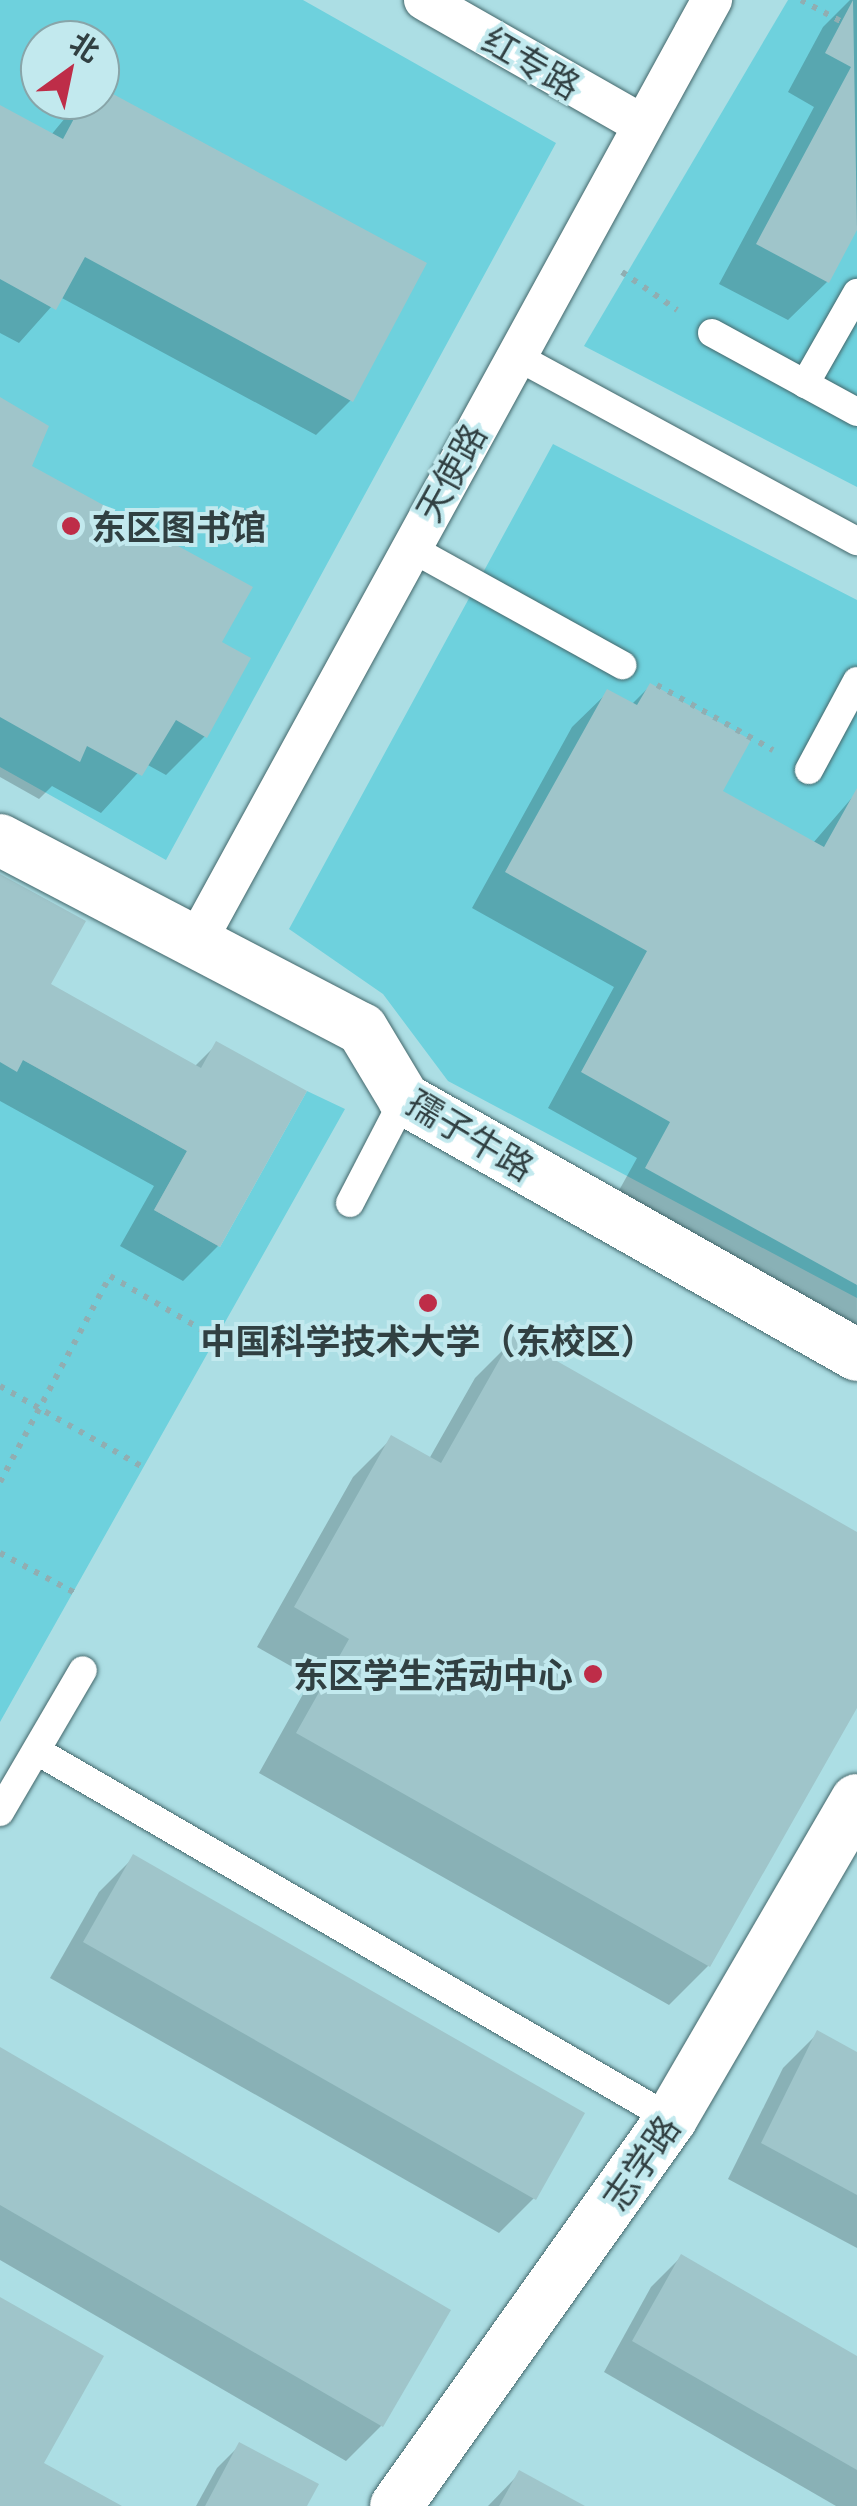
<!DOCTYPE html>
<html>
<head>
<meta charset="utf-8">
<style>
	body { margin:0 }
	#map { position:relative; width:857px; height:2506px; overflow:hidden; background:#c2e9ee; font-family:Lato,"Noto Sans SC",sans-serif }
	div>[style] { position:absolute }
	.built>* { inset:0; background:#acdee4 }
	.green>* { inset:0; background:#6ed1dd }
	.shadow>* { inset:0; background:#0003 }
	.building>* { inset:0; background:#9fc5ca }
	.path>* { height:6px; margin-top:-3px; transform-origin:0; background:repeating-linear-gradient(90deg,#90aeb2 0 5px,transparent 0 13px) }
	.roads { filter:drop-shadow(0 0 2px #43676b) drop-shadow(0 0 2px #43676b) }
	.service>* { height:28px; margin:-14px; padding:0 14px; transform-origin:14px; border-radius:14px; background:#fff }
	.pedestrian>* { height:40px; margin:-20px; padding:0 20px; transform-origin:20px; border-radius:20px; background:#fff }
	.minor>* { height:52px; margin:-26px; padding:0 26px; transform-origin:26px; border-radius:26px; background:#fff }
	.dots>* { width:28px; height:28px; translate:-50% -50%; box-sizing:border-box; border:5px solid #c2e9ee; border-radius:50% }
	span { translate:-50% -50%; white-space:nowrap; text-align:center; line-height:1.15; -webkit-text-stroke:8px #c2e9ee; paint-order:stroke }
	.street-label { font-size:35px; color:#314042 }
	.poi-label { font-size:35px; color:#314042; font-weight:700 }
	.left { translate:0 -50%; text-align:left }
	.right { translate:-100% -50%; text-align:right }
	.north { position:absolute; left:20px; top:20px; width:100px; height:100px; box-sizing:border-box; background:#c2e9ee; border:2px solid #88a5a9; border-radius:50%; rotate:33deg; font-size:28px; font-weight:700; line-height:40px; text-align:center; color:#314042 }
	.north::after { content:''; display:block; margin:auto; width:35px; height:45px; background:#be2d48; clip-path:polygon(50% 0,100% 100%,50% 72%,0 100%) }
</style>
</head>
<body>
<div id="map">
	<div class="built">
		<i style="clip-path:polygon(evenodd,0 0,857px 0,857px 2506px,0 2506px,0 0,40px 40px,100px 40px,100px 100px,40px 100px,40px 40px)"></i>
	</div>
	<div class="green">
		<i style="clip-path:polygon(evenodd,0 0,303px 0,556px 143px,166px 860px,0 767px,0 0,40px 40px,100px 40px,100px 100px,40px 100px,40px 40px)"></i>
		<i style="clip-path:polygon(788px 0,857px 0,857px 487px,584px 346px)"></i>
		<i style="clip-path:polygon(553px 444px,857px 600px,857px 1298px,448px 1081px,383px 994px,289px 929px)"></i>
		<i style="clip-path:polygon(23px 1060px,187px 1151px,154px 1210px,220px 1247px,307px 1091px,345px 1109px,0 1722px,0 1062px)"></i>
	</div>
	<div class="shadow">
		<i style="clip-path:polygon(850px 0,857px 0,857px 225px,827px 282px,788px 320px,719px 284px,814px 107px,788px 92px,823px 27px)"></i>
		<i style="clip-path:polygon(100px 90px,351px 400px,316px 435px,60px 297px,19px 343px,0 333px,0 108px,51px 135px,80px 100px,100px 100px)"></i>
		<i style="clip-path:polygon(0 400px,29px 467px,219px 643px,205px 736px,166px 775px,146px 764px,101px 813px,52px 786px,39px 799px,0 777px)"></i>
		<i style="clip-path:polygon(650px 686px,720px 792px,813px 843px,856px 793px,857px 1339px,612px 1203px,637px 1158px,548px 1108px,614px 987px,472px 908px,572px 727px,608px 692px,631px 705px)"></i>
		<i style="clip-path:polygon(0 877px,48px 985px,194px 1067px,217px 1044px,218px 1246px,183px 1281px,120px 1246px,154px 1186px,0 1101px)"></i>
		<i style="clip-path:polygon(514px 1339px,857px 1535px,857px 1703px,708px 1966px,669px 2005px,259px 1773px,312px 1678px,257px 1647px,353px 1477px,392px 1438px,429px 1459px,475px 1378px)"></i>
		<i style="clip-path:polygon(134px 1857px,534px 2198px,499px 2233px,50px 1978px,99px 1892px)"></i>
		<i style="clip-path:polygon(818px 2033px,857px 2054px,857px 2248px,728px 2179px,783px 2068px)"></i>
		<i style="clip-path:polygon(0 2050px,448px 2311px,381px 2426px,346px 2461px,0 2260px)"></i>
		<i style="clip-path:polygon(681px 2257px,857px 2359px,857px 2506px,836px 2506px,604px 2372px,651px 2287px)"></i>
		<i style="clip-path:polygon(240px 2445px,304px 2506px,196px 2506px,217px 2468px)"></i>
		<i style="clip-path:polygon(519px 2474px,579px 2506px,488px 2506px)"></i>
	</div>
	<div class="building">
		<i style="clip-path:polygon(853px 0,857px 230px,829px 283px,756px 244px,851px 67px,825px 53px)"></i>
		<i style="clip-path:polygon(100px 87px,427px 263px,353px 402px,85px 257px,56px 310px,0 279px,0 105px,63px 139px,84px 100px,100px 100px)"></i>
		<i style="clip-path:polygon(0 397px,49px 426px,32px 466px,253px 587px,222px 642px,251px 658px,207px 738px,176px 720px,142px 776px,87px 746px,80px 762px,0 717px)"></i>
		<i style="clip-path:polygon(650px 683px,751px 740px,723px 791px,824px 847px,857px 788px,857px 1285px,645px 1168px,670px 1122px,581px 1072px,647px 951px,505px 872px,607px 689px,637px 705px)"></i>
		<i style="clip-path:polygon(0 874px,86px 921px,51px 984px,201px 1068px,216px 1041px,307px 1091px,220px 1247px,154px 1210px,187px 1151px,23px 1060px,17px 1072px,0 1062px)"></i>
		<i style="clip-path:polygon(513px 1336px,857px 1532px,857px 1708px,710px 1967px,296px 1733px,349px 1639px,294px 1607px,391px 1435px,441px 1463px)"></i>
		<i style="clip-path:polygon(133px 1854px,585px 2113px,536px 2200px,83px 1942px)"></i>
		<i style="clip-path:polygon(817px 2030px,857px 2052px,857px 2195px,761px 2143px)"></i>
		<i style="clip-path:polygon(0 2047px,451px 2310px,383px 2427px,0 2205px)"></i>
		<i style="clip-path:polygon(681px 2254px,857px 2356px,857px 2470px,632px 2341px)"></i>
		<i style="clip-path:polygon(0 2297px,104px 2356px,44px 2463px,122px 2506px,0 2506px)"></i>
		<i style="clip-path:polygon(239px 2442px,319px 2484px,307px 2506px,205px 2506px)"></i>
		<i style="clip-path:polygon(519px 2470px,585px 2506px,499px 2506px)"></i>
	</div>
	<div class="path">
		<i style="left:801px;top:0;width:47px;rotate:28.2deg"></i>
		<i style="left:622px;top:272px;width:67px;rotate:34.6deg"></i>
		<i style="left:657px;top:685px;width:133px;rotate:29.3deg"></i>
		<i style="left:0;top:1386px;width:168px;rotate:29.6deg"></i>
		<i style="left:0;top:1482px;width:234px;rotate:-61.9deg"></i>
		<i style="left:110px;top:1276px;width:125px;rotate:30.3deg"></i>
		<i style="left:0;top:1553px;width:87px;rotate:28deg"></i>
	</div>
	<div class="roads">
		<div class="service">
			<i style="left:712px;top:333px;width:165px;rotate:28.6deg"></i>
			<i style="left:514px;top:355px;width:390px;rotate:28.5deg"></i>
			<i style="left:805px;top:384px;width:105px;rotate:-60.3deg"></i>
			<i style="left:409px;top:547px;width:244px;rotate:29deg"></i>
			<i style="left:809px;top:770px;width:101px;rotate:-61.7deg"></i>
			<i style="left:350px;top:1203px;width:117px;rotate:-62.6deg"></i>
			<i style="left:37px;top:1751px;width:733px;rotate:30.13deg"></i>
			<i style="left:0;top:1812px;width:164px;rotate:-59.7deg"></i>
		</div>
		<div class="pedestrian">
			<i style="left:424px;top:0;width:250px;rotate:29.7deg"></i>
			<i style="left:194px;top:946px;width:1079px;rotate:-61.3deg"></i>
		</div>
		<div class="minor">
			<i style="left:0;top:840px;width:408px;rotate:27.6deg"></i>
			<i style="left:362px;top:1029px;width:82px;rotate:59deg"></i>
			<i style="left:404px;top:1099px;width:520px;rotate:29.47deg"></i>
			<i style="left:396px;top:2506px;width:475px;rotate:-54.6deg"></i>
			<i style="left:671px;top:2119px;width:369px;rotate:-59.8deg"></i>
		</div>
	</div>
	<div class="dots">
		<i style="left:71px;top:526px;background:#be2d48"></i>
		<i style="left:428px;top:1303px;background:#be2d48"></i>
		<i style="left:593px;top:1674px;background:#be2d48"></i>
	</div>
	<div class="street-label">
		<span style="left:532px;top:62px;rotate:30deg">红专路</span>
		<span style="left:450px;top:472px;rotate:-61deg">天使路</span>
		<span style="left:471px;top:1134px;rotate:31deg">孺子牛路</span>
		<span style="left:640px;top:2162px;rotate:-55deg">志学路</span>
	</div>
	<div class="poi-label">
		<span class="left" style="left:91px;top:526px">东区图书馆</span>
		<span style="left:428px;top:1340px">中国科学技术大学（东校区）</span>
		<span class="right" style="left:573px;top:1674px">东区学生活动中心</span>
	</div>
	<div class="north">北</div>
</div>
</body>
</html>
